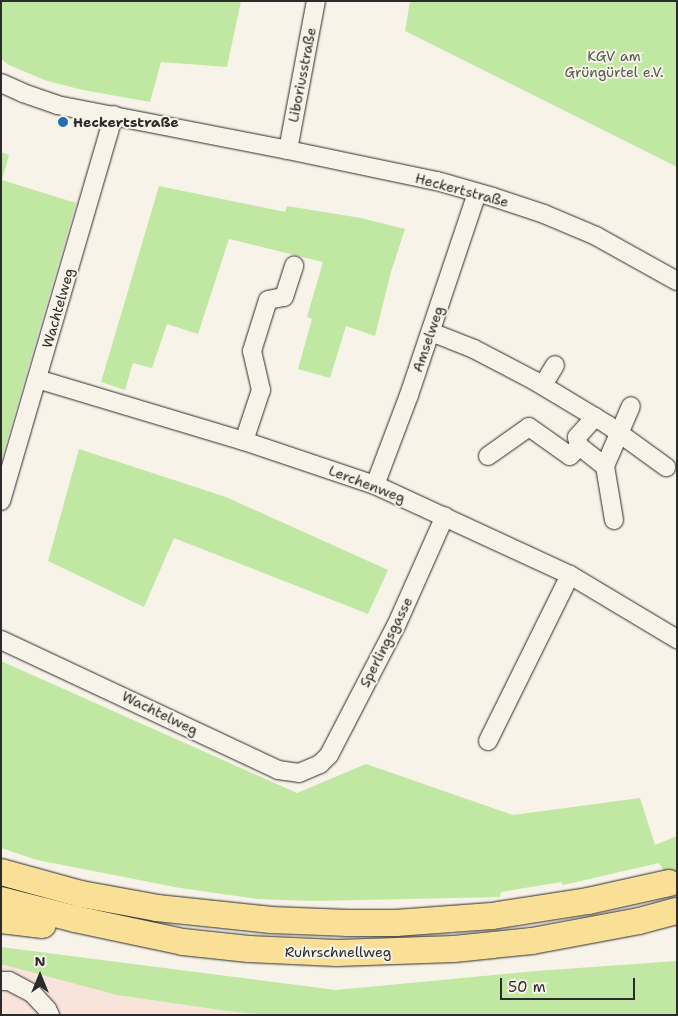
<!DOCTYPE html>
<html>
<head>
<meta charset="utf-8">
<style>
	body { margin:0 }
	#map { position:relative; width:678px; height:1016px; overflow:hidden; background:#f7f3e8; font-family:"Shantell Sans",sans-serif }
	div>[style] { position:absolute }
	.built>* { inset:0; background:#f9e4dc }
	.green>* { inset:0; background:#c1e8a3 }
	.roads { filter:drop-shadow(0 0 1px #2b2b2b) drop-shadow(0 0 1px #2b2b2b) }
	.minor>* { height:18px; margin:-9px; padding:0 9px; transform-origin:9px; border-radius:9px; background:#f7f3e8 }
	.highway>* { height:26px; margin:-13px; padding:0 13px; transform-origin:13px; border-radius:13px; background:#fadf96 }
	.dots>* { width:14px; height:14px; translate:-50% -50%; box-sizing:border-box; border:2px solid #f7f3e8; border-radius:50% }
	span { translate:-50% -50%; white-space:nowrap; text-align:center; line-height:1.15; -webkit-text-stroke:4px #f7f3e8; paint-order:stroke }
	.park-label { font-size:14px; color:#505a49 }
	.street-label { font-size:14px; color:#2b2b2b }
	.poi-label { font-size:14px; color:#2b2b2b; font-weight:700 }
	.left { translate:0 -50%; text-align:left }
	.frame { position:absolute; inset:0; border:2px solid #2b2b2b; pointer-events:none }
	.north { position:absolute; left:15px; top:951px; width:50px; height:50px; -webkit-text-stroke:4px #f7f3e8; paint-order:stroke; rotate:0deg; font-size:14px; font-weight:700; line-height:20px; text-align:center; color:#2b2b2b }
	.north::after { content:''; display:block; margin:auto; width:18px; height:22px; background:#2b2b2b; clip-path:polygon(50% 0,100% 100%,50% 72%,0 100%) }
	.scale { position:absolute; left:500px; top:978px; width:135px; height:22px; box-sizing:border-box; border:2px solid #2b2b2b; border-top:0; padding-left:6px; font-size:15px; line-height:18px; white-space:nowrap; color:#2b2b2b; -webkit-text-stroke:4px #f7f3e8; paint-order:stroke }
</style>
</head>
<body>
<div id="map">
	<div class="built">
		<i style="clip-path:polygon(4px 963px,117px 995px,227px 1011px,271px 1015px,1px 1015px,1px 964px)"></i>
	</div>
	<div class="green">
		<i style="clip-path:polygon(1px 1px,241px 1px,227px 67px,161px 62px,150px 102px,83px 90px,47px 81px,9px 65px,1px 59px)"></i>
		<i style="clip-path:polygon(410px 1px,677px 1px,677px 167px,405px 31px)"></i>
		<i style="clip-path:polygon(1px 152px,9px 155px,2px 180px,76px 203px,1px 460px)"></i>
		<i style="clip-path:polygon(159px 186px,285px 212px,287px 206px,361px 218px,405px 229px,391px 272px,375px 336px,346px 326px,330px 378px,298px 369px,312px 319px,307px 317px,323px 262px,229px 239px,198px 334px,167px 324px,152px 368px,133px 363px,125px 390px,101px 382px)"></i>
		<i style="clip-path:polygon(79px 449px,226px 497px,388px 570px,368px 614px,174px 538px,144px 607px,48px 561px)"></i>
		<i style="clip-path:polygon(1px 661px,297px 793px,366px 764px,513px 815px,640px 798px,655px 845px,677px 836px,677px 893px,659px 863px,563px 885px,561px 882px,501px 892px,500px 897px,312px 901px,257px 899px,180px 888px,37px 860px,1px 848px)"></i>
		<i style="clip-path:polygon(1px 947px,336px 990px,536px 971px,677px 961px,677px 1015px,271px 1015px,227px 1011px,117px 995px,1px 964px)"></i>
	</div>
	<div class="roads">
		<div class="minor">
			<i style="left:1px;top:83px;width:24px;rotate:24deg"></i>
			<i style="left:23px;top:93px;width:36px;rotate:19deg"></i>
			<i style="left:57px;top:105px;width:235px;rotate:11deg"></i>
			<i style="left:288px;top:150px;width:152px;rotate:11.8deg"></i>
			<i style="left:437px;top:181px;width:58px;rotate:15.9deg"></i>
			<i style="left:493px;top:197px;width:54px;rotate:18.4deg"></i>
			<i style="left:544px;top:214px;width:56px;rotate:22.9deg"></i>
			<i style="left:596px;top:236px;width:93px;rotate:29.1deg"></i>
			<i style="left:288px;top:150px;width:152px;rotate:-79.4deg"></i>
			<i style="left:431px;top:332px;width:46px;rotate:21.6deg"></i>
			<i style="left:474px;top:349px;width:69px;rotate:27.7deg"></i>
			<i style="left:535px;top:381px;width:85px;rotate:31.1deg"></i>
			<i style="left:608px;top:425px;width:72px;rotate:35.9deg"></i>
			<i style="left:37px;top:379px;width:216px;rotate:16.7deg"></i>
			<i style="left:244px;top:441px;width:138px;rotate:18.6deg"></i>
			<i style="left:375px;top:485px;width:215px;rotate:24.8deg"></i>
			<i style="left:570px;top:575px;width:125px;rotate:30.9deg"></i>
			<i style="left:543px;top:385px;width:23px;rotate:-59deg"></i>
			<i style="left:244px;top:441px;width:54px;rotate:-71.6deg"></i>
			<i style="left:261px;top:390px;width:40px;rotate:-103deg"></i>
			<i style="left:252px;top:351px;width:53px;rotate:-72.6deg"></i>
			<i style="left:268px;top:300px;width:16px;rotate:-11deg"></i>
			<i style="left:284px;top:297px;width:33px;rotate:-72deg"></i>
			<i style="left:579px;top:446px;width:9px;rotate:-103deg"></i>
			<i style="left:577px;top:437px;width:27px;rotate:-48deg"></i>
			<i style="left:488px;top:456px;width:50px;rotate:-35.3deg"></i>
			<i style="left:529px;top:427px;width:50px;rotate:35.3deg"></i>
			<i style="left:570px;top:456px;width:13px;rotate:-48deg"></i>
			<i style="left:579px;top:446px;width:33px;rotate:38deg"></i>
			<i style="left:375px;top:485px;width:96px;rotate:-69.3deg"></i>
			<i style="left:409px;top:395px;width:213px;rotate:-71.4deg"></i>
			<i style="left:1px;top:501px;width:402px;rotate:-73.7deg"></i>
			<i style="left:614px;top:520px;width:55px;rotate:-99.5deg"></i>
			<i style="left:605px;top:466px;width:65px;rotate:-66.6deg"></i>
			<i style="left:1px;top:640px;width:306px;rotate:25.1deg"></i>
			<i style="left:278px;top:770px;width:21px;rotate:8deg"></i>
			<i style="left:299px;top:773px;width:23px;rotate:-23deg"></i>
			<i style="left:320px;top:764px;width:13px;rotate:-45deg"></i>
			<i style="left:329px;top:755px;width:145px;rotate:-62.6deg"></i>
			<i style="left:396px;top:626px;width:120px;rotate:-66deg"></i>
			<i style="left:488px;top:741px;width:185px;rotate:-63.7deg"></i>
			<i style="left:1px;top:981px;width:8px"></i>
			<i style="left:9px;top:981px;width:27px;rotate:28deg"></i>
			<i style="left:33px;top:994px;width:21px;rotate:47deg"></i>
			<i style="left:47px;top:1009px;width:7px;rotate:63deg"></i>
		</div>
		<div class="highway">
			<i style="left:1px;top:872px;width:83px;rotate:15.4deg"></i>
			<i style="left:81px;top:894px;width:77px;rotate:10.4deg"></i>
			<i style="left:157px;top:908px;width:115px;rotate:6deg"></i>
			<i style="left:271px;top:920px;width:77px;rotate:2.2deg"></i>
			<i style="left:348px;top:923px;width:48px"></i>
			<i style="left:396px;top:923px;width:96px;rotate:-4.2deg"></i>
			<i style="left:492px;top:916px;width:97px;rotate:-8.9deg"></i>
			<i style="left:588px;top:901px;width:83px;rotate:-12.5deg"></i>
			<i style="left:1px;top:900px;width:76px;rotate:14.4deg"></i>
			<i style="left:75px;top:919px;width:110px;rotate:12deg"></i>
			<i style="left:183px;top:942px;width:66px;rotate:6.1deg"></i>
			<i style="left:249px;top:949px;width:88px;rotate:2.6deg"></i>
			<i style="left:337px;top:953px;width:117px;rotate:-2deg"></i>
			<i style="left:454px;top:949px;width:78px;rotate:-5.9deg"></i>
			<i style="left:532px;top:941px;width:109px;rotate:-10.6deg"></i>
			<i style="left:639px;top:921px;width:39px;rotate:-15deg"></i>
			<i style="left:1px;top:920px;width:42px;rotate:6.8deg"></i>
		</div>
	</div>
	<div class="dots">
		<i style="left:63px;top:122px;background:#1f6fb2"></i>
	</div>
	<div class="park-label">
		<span style="left:614px;top:64px">KGV am<br>Grüngürtel e.V.</span>
	</div>
	<div class="street-label">
		<span style="left:302px;top:75px;rotate:-79deg">Liboriusstraße</span>
		<span style="left:462px;top:190px;rotate:15deg">Heckertstraße</span>
		<span style="left:58px;top:308px;rotate:-74deg">Wachtelweg</span>
		<span style="left:428px;top:339px;rotate:-71deg">Amselweg</span>
		<span style="left:367px;top:484px;rotate:21deg">Lerchenweg</span>
		<span style="left:386px;top:642px;rotate:-63deg">Sperlingsgasse</span>
		<span style="left:160px;top:713px;rotate:26deg">Wachtelweg</span>
		<span style="left:338px;top:952px">Ruhrschnellweg</span>
	</div>
	<div class="poi-label">
		<span class="left" style="left:73px;top:122px">Heckertstraße</span>
	</div>
	<div class="frame"></div>
	<div class="north">N</div>
	<div class="scale">50 m</div>
</div>
</body>
</html>
